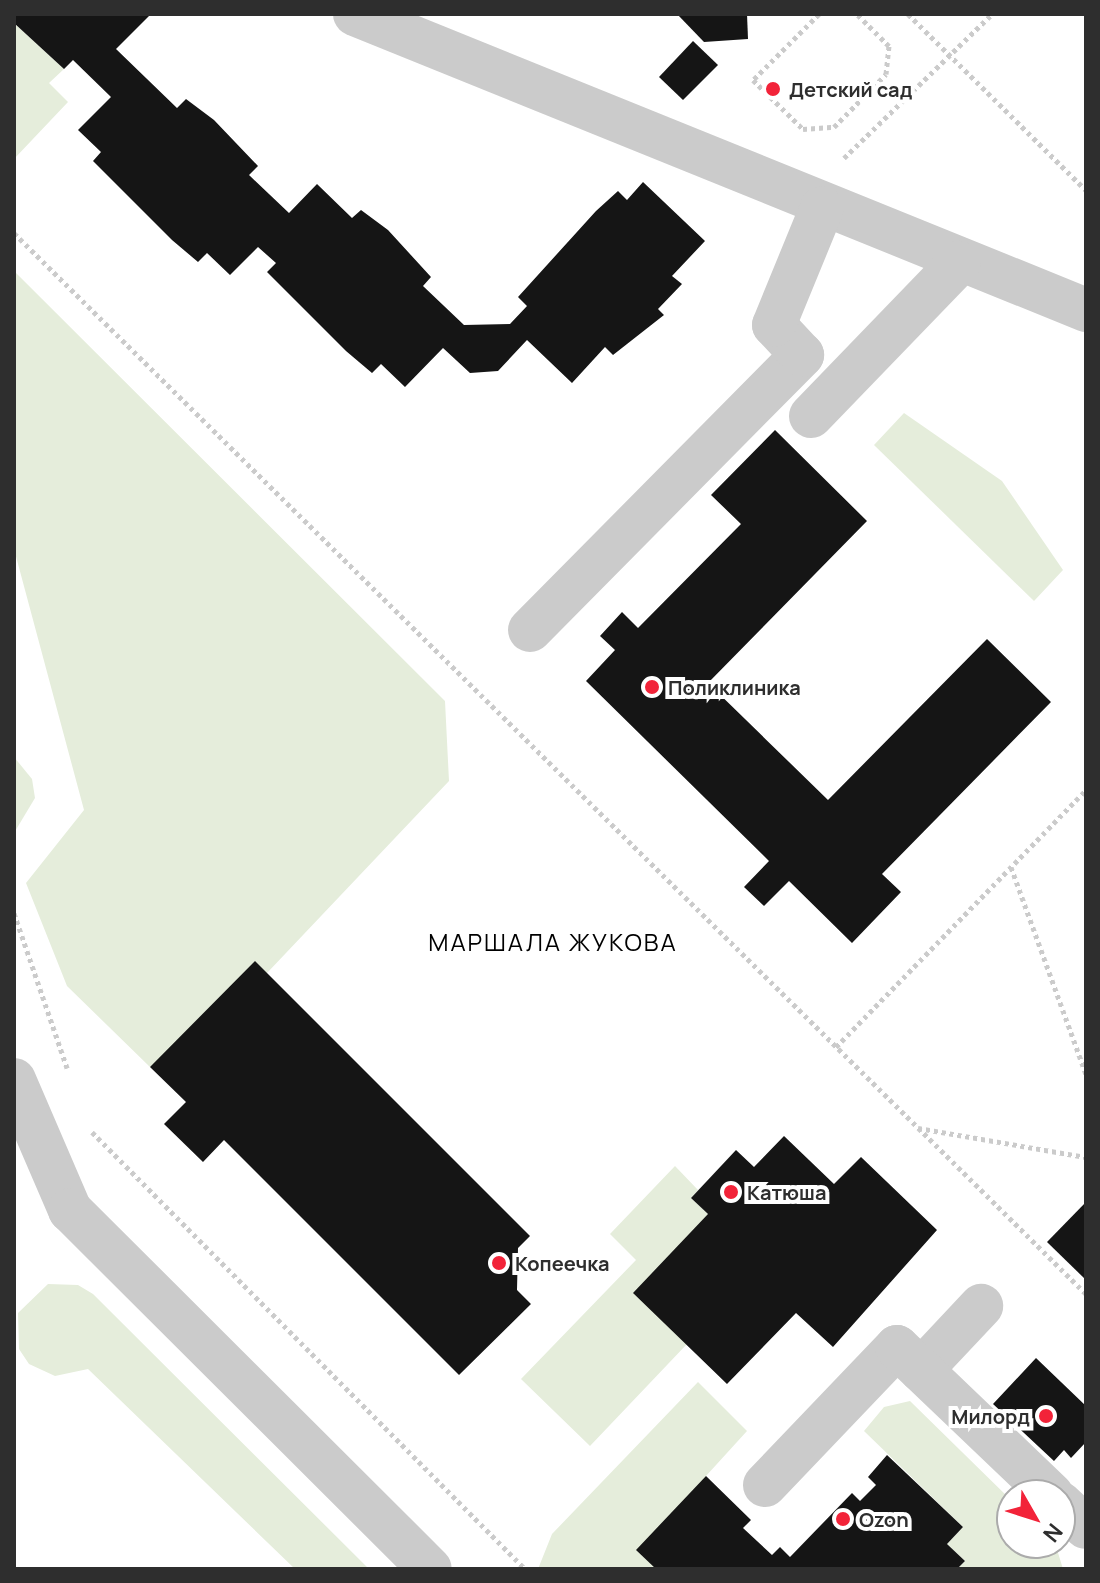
<!DOCTYPE html>
<html>
<head>
<meta charset="utf-8">
<style>
	body { margin:0 }
	#map { position:relative; width:1100px; height:1583px; overflow:hidden; background:#fff; font-family:Manrope,sans-serif }
	div>[style] { position:absolute }
	.green>* { inset:0; background:#e5eddb }
	.building>* { inset:0; background:#151515 }
	.path>* { height:5px; margin-top:-2.5px; transform-origin:0; background:repeating-linear-gradient(90deg,#cbcbcb 0 4px,transparent 0 8px) }
	.minor>* { height:44px; margin:-22px; padding:0 22px; transform-origin:22px; border-radius:22px; background:#cbcbcb }
	.dots>* { width:22px; height:22px; translate:-50% -50%; box-sizing:border-box; border:4px solid #fff; border-radius:50% }
	span { translate:-50% -50%; white-space:nowrap; text-align:center; line-height:1.15; -webkit-text-stroke:8px #fff; paint-order:stroke }
	.poi-label { font-size:20px; color:#2e2e2e; font-weight:700 }
	.left { translate:0 -50%; text-align:left }
	.right { translate:-100% -50%; text-align:right }
	.quarter-label { font-size:24px; color:#000; letter-spacing:2px }
	.frame { position:absolute; inset:0; border:16px solid #2e2e2e; pointer-events:none }
	.north { position:absolute; left:996px; top:1479px; width:80px; height:80px; box-sizing:border-box; background:#fff; border:2px solid #ababab; border-radius:50%; rotate:129deg; font-size:22px; font-weight:700; line-height:32px; text-align:center; color:#2e2e2e }
	.north::after { content:''; display:block; margin:auto; width:28px; height:36px; background:#f22339; clip-path:polygon(50% 0,100% 100%,50% 72%,0 100%) }
</style>
</head>
<body>
<div id="map">
	<div class="green">
		<i style="clip-path:polygon(14px 23px,64px 69px,49px 83px,68px 102px,14px 159px)"></i>
		<i style="clip-path:polygon(14px 271px,445px 701px,449px 781px,267px 973px,150px 1067px,67px 986px,26px 883px,84px 810px,14px 549px)"></i>
		<i style="clip-path:polygon(904px 413px,1002px 481px,1063px 570px,1034px 601px,874px 445px)"></i>
		<i style="clip-path:polygon(14px 757px,32px 779px,35px 798px,14px 833px)"></i>
		<i style="clip-path:polygon(675px 1166px,698px 1190px,691px 1198px,708px 1214px,687px 1344px,590px 1446px,521px 1379px,636px 1260px,610px 1234px)"></i>
		<i style="clip-path:polygon(48px 1284px,78px 1285px,93px 1294px,369px 1569px,295px 1569px,88px 1369px,55px 1376px,29px 1364px,19px 1349px,18px 1313px)"></i>
		<i style="clip-path:polygon(698px 1382px,747px 1431px,706px 1476px,656px 1569px,538px 1569px,552px 1534px)"></i>
		<i style="clip-path:polygon(910px 1401px,1012px 1501px,1012px 1543px,1055px 1543px,1063px 1569px,957px 1569px,965px 1561px,947px 1544px,963px 1527px,864px 1431px,884px 1407px)"></i>
	</div>
	<div class="building">
		<i style="clip-path:polygon(14px 14px,151px 14px,116px 49px,177px 108px,186px 99px,214px 120px,258px 166px,249px 175px,289px 213px,317px 184px,352px 218px,361px 210px,388px 230px,431px 277px,423px 286px,464px 325px,510px 324px,527px 306px,518px 297px,596px 211px,618px 191px,627px 200px,643px 182px,705px 241px,672px 276px,682px 284px,658px 309px,664px 315px,613px 355px,605px 347px,572px 383px,527px 340px,498px 371px,470px 373px,443px 348px,405px 387px,381px 364px,372px 373px,346px 351px,267px 272px,276px 263px,258px 247px,230px 275px,207px 253px,198px 262px,172px 240px,93px 161px,101px 152px,78px 130px,111px 97px,73px 60px,64px 69px,14px 23px)"></i>
		<i style="clip-path:polygon(677px 14px,747px 14px,748px 39px,704px 42px)"></i>
		<i style="clip-path:polygon(693px 41px,718px 65px,683px 100px,659px 77px)"></i>
		<i style="clip-path:polygon(775px 430px,867px 521px,708px 683px,828px 800px,987px 639px,1051px 702px,882px 874px,901px 892px,852px 943px,789px 881px,764px 906px,744px 887px,769px 861px,586px 681px,615px 650px,600px 636px,622px 612px,638px 628px,741px 524px,711px 495px)"></i>
		<i style="clip-path:polygon(255px 961px,530px 1236px,518px 1248px,517px 1290px,531px 1304px,459px 1375px,224px 1140px,203px 1162px,164px 1124px,186px 1102px,150px 1067px)"></i>
		<i style="clip-path:polygon(784px 1136px,834px 1184px,861px 1157px,937px 1230px,833px 1347px,796px 1313px,727px 1384px,633px 1293px,708px 1214px,691px 1198px,736px 1150px,754px 1167px)"></i>
		<i style="clip-path:polygon(1086px 1202px,1086px 1280px,1047px 1242px)"></i>
		<i style="clip-path:polygon(1036px 1358px,1086px 1406px,1086px 1442px,1071px 1458px,1064px 1450px,1054px 1461px,993px 1404px)"></i>
		<i style="clip-path:polygon(887px 1455px,963px 1527px,947px 1544px,965px 1561px,957px 1569px,656px 1569px,636px 1550px,706px 1476px,751px 1520px,743px 1528px,772px 1555px,780px 1547px,790px 1557px,852px 1493px,860px 1501px,876px 1485px,868px 1477px)"></i>
	</div>
	<div class="path">
		<i style="left:819px;top:14px;width:93px;rotate:135deg"></i>
		<i style="left:753px;top:80px;width:70px;rotate:44.4deg"></i>
		<i style="left:803px;top:129px;width:31px;rotate:-4deg"></i>
		<i style="left:834px;top:127px;width:74px;rotate:-45.5deg"></i>
		<i style="left:886px;top:74px;width:28px;rotate:-84deg"></i>
		<i style="left:889px;top:46px;width:45px;rotate:-135deg"></i>
		<i style="left:908px;top:14px;width:250px;rotate:44.7deg"></i>
		<i style="left:844px;top:158px;width:206px;rotate:-44.2deg"></i>
		<i style="left:14px;top:233px;width:1508px;rotate:44.7deg"></i>
		<i style="left:1011px;top:867px;width:220px;rotate:70.1deg"></i>
		<i style="left:14px;top:913px;width:164px;rotate:71.1deg"></i>
		<i style="left:836px;top:1047px;width:359px;rotate:-45.8deg"></i>
		<i style="left:918px;top:1128px;width:170px;rotate:9.8deg"></i>
		<i style="left:92px;top:1132px;width:615px;rotate:45.26deg"></i>
	</div>
	<div class="minor">
		<i style="left:355px;top:14px;width:789px;rotate:22.04deg"></i>
		<i style="left:811px;top:416px;width:213px;rotate:-46deg"></i>
		<i style="left:530px;top:630px;width:387px;rotate:-45.3deg"></i>
		<i style="left:802px;top:355px;width:41px;rotate:-133deg"></i>
		<i style="left:774px;top:325px;width:126px;rotate:-67.7deg"></i>
		<i style="left:14px;top:1080px;width:142px;rotate:66.7deg"></i>
		<i style="left:70px;top:1210px;width:508px;rotate:44.92deg"></i>
		<i style="left:921px;top:1370px;width:88px;rotate:-46.8deg"></i>
		<i style="left:765px;top:1485px;width:191px;rotate:-46.3deg"></i>
		<i style="left:897px;top:1347px;width:214px;rotate:43.7deg"></i>
		<i style="left:1060px;top:1503px;width:35px;rotate:43deg"></i>
	</div>
	<div class="dots">
		<i style="left:773px;top:89px;background:#f22339"></i>
		<i style="left:652px;top:687px;background:#f22339"></i>
		<i style="left:731px;top:1192px;background:#f22339"></i>
		<i style="left:499px;top:1263px;background:#f22339"></i>
		<i style="left:1046px;top:1416px;background:#f22339"></i>
		<i style="left:843px;top:1519px;background:#f22339"></i>
	</div>
	<div class="poi-label">
		<span class="left" style="left:789px;top:89px">Детский сад</span>
		<span class="left" style="left:668px;top:687px">Поликлиника</span>
		<span class="left" style="left:747px;top:1192px">Катюша</span>
		<span class="left" style="left:515px;top:1263px">Копеечка</span>
		<span class="right" style="left:1030px;top:1416px">Милорд</span>
		<span class="left" style="left:859px;top:1519px">Ozon</span>
	</div>
	<div class="quarter-label">
		<span style="left:553px;top:942px">МАРШАЛА ЖУКОВА</span>
	</div>
	<div class="frame"></div>
	<div class="north">N</div>
</div>
</body>
</html>
